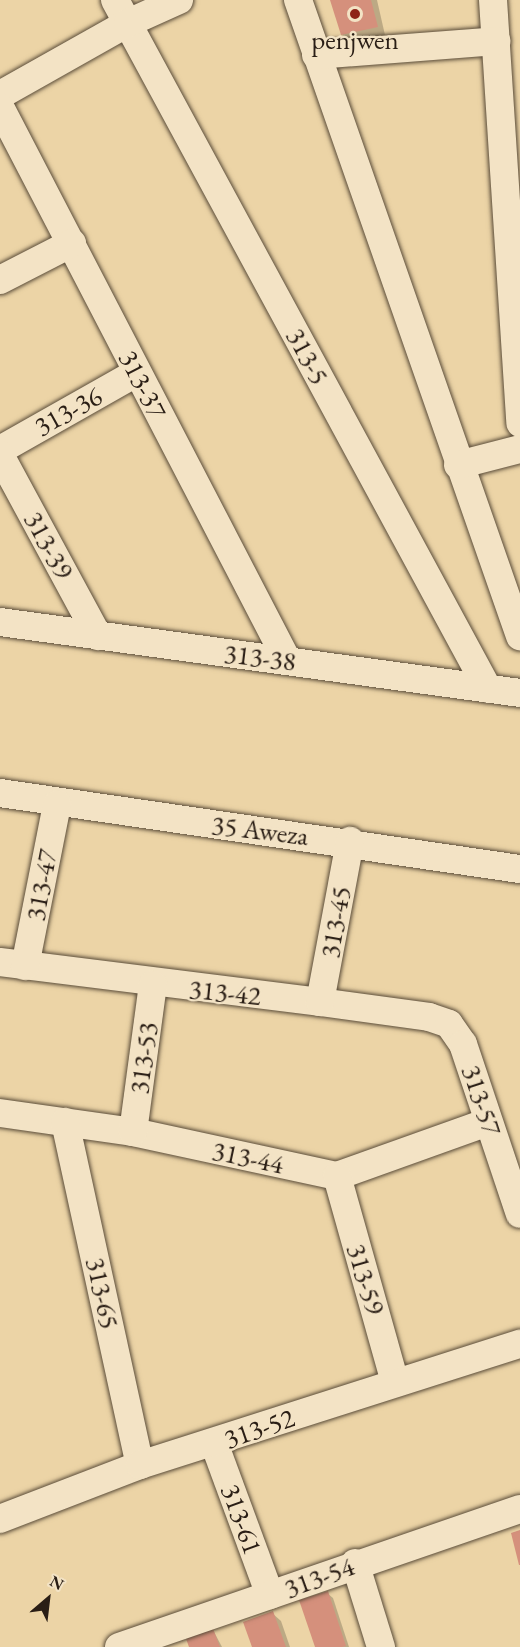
<!DOCTYPE html>
<html>
<head>
<meta charset="utf-8">
<style>
	body { margin:0 }
	#map { position:relative; width:520px; height:1647px; overflow:hidden; background:#ecd4a6; font-family:"EB Garamond",serif }
	div>[style] { position:absolute }
	.shadow>* { inset:0; background:#0003 }
	.building>* { inset:0; background:#d5907c }
	.roads { filter:drop-shadow(0 0 2px #5a4c39) drop-shadow(0 0 2px #5a4c39) }
	.minor>* { height:28px; margin:-14px; padding:0 14px; transform-origin:14px; border-radius:14px; background:#f3e3c5 }
	.dots>* { width:16px; height:16px; translate:-50% -50%; box-sizing:border-box; border:3px solid #f3e3c5; border-radius:50% }
	span { translate:-50% -50%; white-space:nowrap; text-align:center; line-height:1.15; -webkit-text-stroke:4.5px #f3e3c5; paint-order:stroke }
	.poi-label { font-size:27px; color:#2a1e15 }
	.street-label { font-size:27px; color:#2a1e15 }
	.north { position:absolute; left:18px; top:1569px; width:60px; height:60px; -webkit-text-stroke:4px #f3e3c5; paint-order:stroke; rotate:28deg; font-size:16px; font-weight:700; line-height:24px; text-align:center; color:#2a1e15 }
	.north::after { content:''; display:block; margin:auto; width:21px; height:27px; background:#2a1e15; clip-path:polygon(50% 0,100% 100%,50% 72%,0 100%) }
</style>
</head>
<body>
<div id="map">
	<div class="shadow">
		<i style="clip-path:polygon(331px 0,377px 0,385px 35px,350px 42px,342px 34px)"></i>
		<i style="clip-path:polygon(327px 1593px,333px 1598px,349px 1647px,317px 1647px)"></i>
		<i style="clip-path:polygon(272px 1613px,281px 1621px,290px 1647px,253px 1647px)"></i>
		<i style="clip-path:polygon(212px 1628px,222px 1647px,191px 1647px)"></i>
	</div>
	<div class="building">
		<i style="clip-path:polygon(330px 0,371px 0,378px 27px,341px 35px)"></i>
		<i style="clip-path:polygon(520px 1530px,520px 1565px,519px 1565px,511px 1533px)"></i>
		<i style="clip-path:polygon(328px 1591px,346px 1646px,342px 1647px,315px 1647px,299px 1600px)"></i>
		<i style="clip-path:polygon(273px 1611px,286px 1647px,252px 1647px,243px 1622px)"></i>
		<i style="clip-path:polygon(212px 1626px,220px 1647px,189px 1647px,185px 1636px)"></i>
	</div>
	<div class="roads">
		<div class="minor">
			<i style="left:115px;top:0;width:783px;rotate:61.57deg"></i>
			<i style="left:298px;top:0;width:674px;rotate:70.76deg"></i>
			<i style="left:493px;top:0;width:424px;rotate:86.3deg"></i>
			<i style="left:316px;top:55px;width:181px;rotate:-4.4deg"></i>
			<i style="left:0;top:95px;width:147px;rotate:-29.4deg"></i>
			<i style="left:128px;top:23px;width:56px;rotate:-24.3deg"></i>
			<i style="left:0;top:107px;width:623px;rotate:62.57deg"></i>
			<i style="left:0;top:280px;width:81px;rotate:-27.2deg"></i>
			<i style="left:0;top:450px;width:156px;rotate:-29.5deg"></i>
			<i style="left:0;top:455px;width:206px;rotate:61.6deg"></i>
			<i style="left:458px;top:465px;width:64px;rotate:-14.5deg"></i>
			<i style="left:0;top:622px;width:525px;rotate:7.77deg"></i>
			<i style="left:0;top:793px;width:526px;rotate:8.32deg"></i>
			<i style="left:0;top:962px;width:322px;rotate:7.1deg"></i>
			<i style="left:320px;top:1002px;width:110px;rotate:7.8deg"></i>
			<i style="left:429px;top:1017px;width:21px;rotate:19deg"></i>
			<i style="left:449px;top:1024px;width:24px;rotate:55deg"></i>
			<i style="left:463px;top:1044px;width:179px;rotate:71.5deg"></i>
			<i style="left:25px;top:966px;width:165px;rotate:-78.8deg"></i>
			<i style="left:320px;top:1002px;width:164px;rotate:-79.4deg"></i>
			<i style="left:0;top:1113px;width:134px;rotate:8.1deg"></i>
			<i style="left:133px;top:1132px;width:209px;rotate:12.2deg"></i>
			<i style="left:337px;top:1176px;width:160px;rotate:-19.7deg"></i>
			<i style="left:65px;top:1122px;width:351px;rotate:77.7deg"></i>
			<i style="left:133px;top:1132px;width:149px;rotate:-82.3deg"></i>
			<i style="left:337px;top:1176px;width:214px;rotate:74.3deg"></i>
			<i style="left:214px;top:1443px;width:162px;rotate:69.8deg"></i>
			<i style="left:0;top:1519px;width:150px;rotate:-21.1deg"></i>
			<i style="left:140px;top:1465px;width:399px;rotate:-17.7deg"></i>
			<i style="left:355px;top:1563px;width:88px;rotate:72.8deg"></i>
			<i style="left:119px;top:1647px;width:424px;rotate:-19deg"></i>
		</div>
	</div>
	<div class="dots">
		<i style="left:355px;top:14px;background:#8f2418"></i>
	</div>
	<div class="poi-label">
		<span style="left:355px;top:40px">penjwen</span>
	</div>
	<div class="street-label">
		<span style="left:308px;top:356px;rotate:62deg">313-5</span>
		<span style="left:143px;top:384px;rotate:63deg">313-37</span>
		<span style="left:68px;top:411px;rotate:-29deg">313-36</span>
		<span style="left:49px;top:545px;rotate:62deg">313-39</span>
		<span style="left:260px;top:657px;rotate:7deg">313-38</span>
		<span style="left:260px;top:830px;rotate:7deg">35 Aweza</span>
		<span style="left:41px;top:885px;rotate:-79deg">313-47</span>
		<span style="left:335px;top:922px;rotate:-80deg">313-45</span>
		<span style="left:225px;top:992px;rotate:6deg">313-42</span>
		<span style="left:143px;top:1058px;rotate:-82deg">313-53</span>
		<span style="left:482px;top:1100px;rotate:72deg">313-57</span>
		<span style="left:248px;top:1157px;rotate:12deg">313-44</span>
		<span style="left:366px;top:1279px;rotate:74deg">313-59</span>
		<span style="left:103px;top:1293px;rotate:78deg">313-65</span>
		<span style="left:259px;top:1428px;rotate:-19deg">313-52</span>
		<span style="left:242px;top:1519px;rotate:70deg">313-61</span>
		<span style="left:319px;top:1577px;rotate:-20deg">313-54</span>
	</div>
	<div class="north">N</div>
</div>
</body>
</html>
